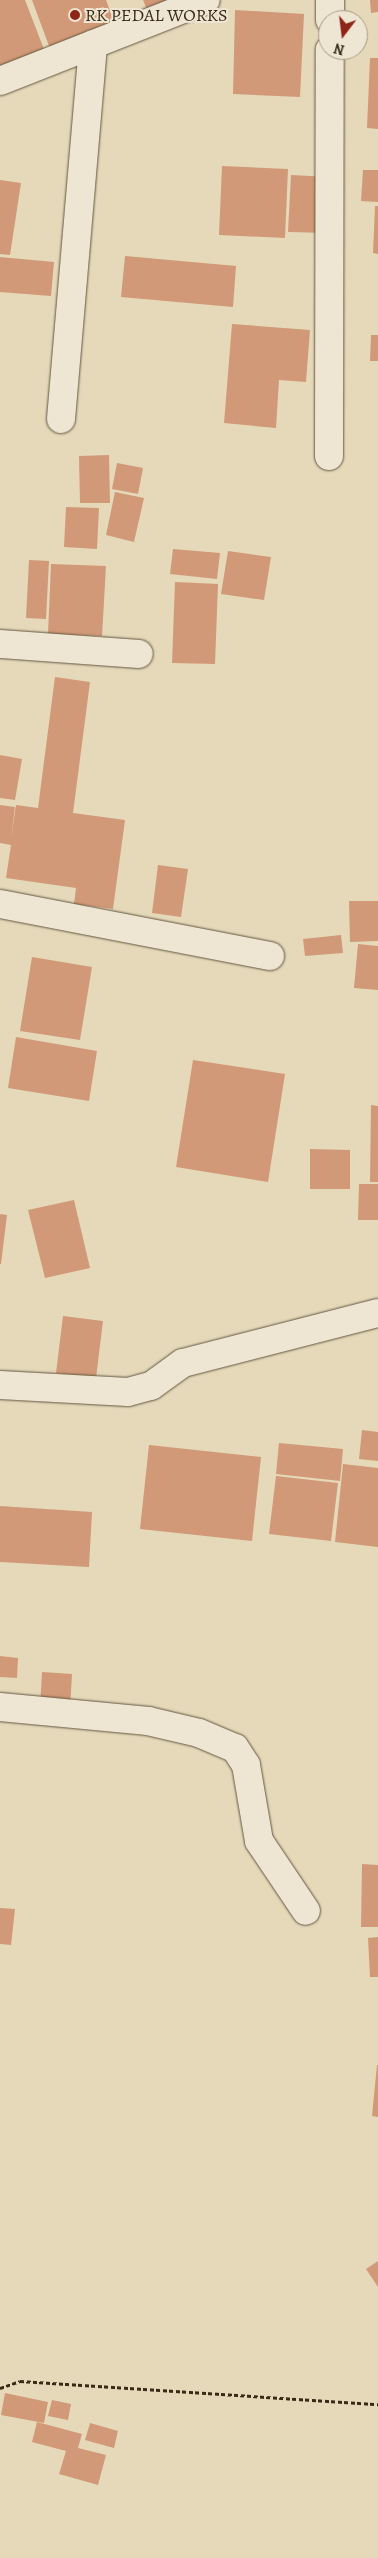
<!DOCTYPE html>
<html>
<head>
<meta charset="utf-8">
<style>
	body { margin:0 }
	#map { position:relative; width:378px; height:2558px; overflow:hidden; background:#e5d9ba; font-family:Alegreya,serif }
	div>[style] { position:absolute }
	.building>* { inset:0; background:#d19977 }
	.path>* { height:3px; margin-top:-1.5px; transform-origin:0; background:repeating-linear-gradient(90deg,#382a17 0 4px,transparent 0 6.5px) }
	.roads { filter:drop-shadow(0 0 1px #635640) drop-shadow(0 0 1px #635640) }
	.minor>* { height:28px; margin:-14px; padding:0 14px; transform-origin:14px; border-radius:14px; background:#eee6d2 }
	.dots>* { width:14px; height:14px; translate:-50% -50%; box-sizing:border-box; border:2px solid #eee6d2; border-radius:50% }
	span { translate:-50% -50%; white-space:nowrap; text-align:center; line-height:1.15; -webkit-text-stroke:4px #eee6d2; paint-order:stroke }
	.poi-label { font-size:18px; color:#382a17 }
	.left { translate:0 -50%; text-align:left }
	.north { position:absolute; left:318px; top:10px; width:50px; height:50px; box-sizing:border-box; background:#eee6d2; border:1px solid #a59b87; border-radius:50%; rotate:195deg; font-size:14px; font-weight:700; line-height:20px; text-align:center; color:#382a17 }
	.north::after { content:''; display:block; margin:auto; width:18px; height:22px; background:#8f2418; clip-path:polygon(50% 0,100% 100%,50% 72%,0 100%) }
</style>
</head>
<body>
<div id="map">
	<div class="building">
		<i style="clip-path:polygon(0 0,25px 0,47px 57px,0 74px)"></i>
		<i style="clip-path:polygon(32px 0,106px 0,117px 30px,52px 54px)"></i>
		<i style="clip-path:polygon(143px 0,186px 0,149px 15px)"></i>
		<i style="clip-path:polygon(370px 0,378px 0,378px 12px,371px 13px)"></i>
		<i style="clip-path:polygon(235px 10px,304px 14px,300px 97px,233px 94px)"></i>
		<i style="clip-path:polygon(370px 58px,378px 58px,378px 129px,367px 128px)"></i>
		<i style="clip-path:polygon(222px 166px,288px 169px,285px 238px,219px 235px)"></i>
		<i style="clip-path:polygon(363px 170px,378px 170px,378px 202px,361px 201px)"></i>
		<i style="clip-path:polygon(291px 175px,330px 177px,327px 233px,288px 232px)"></i>
		<i style="clip-path:polygon(0 180px,21px 183px,10px 255px,0 254px)"></i>
		<i style="clip-path:polygon(375px 206px,378px 206px,378px 254px,373px 253px)"></i>
		<i style="clip-path:polygon(125px 256px,236px 266px,233px 307px,121px 297px)"></i>
		<i style="clip-path:polygon(0 257px,54px 262px,51px 296px,0 292px)"></i>
		<i style="clip-path:polygon(232px 324px,310px 330px,306px 382px,279px 380px,276px 428px,224px 423px)"></i>
		<i style="clip-path:polygon(371px 335px,378px 335px,378px 361px,370px 361px)"></i>
		<i style="clip-path:polygon(109px 455px,110px 503px,80px 503px,79px 456px)"></i>
		<i style="clip-path:polygon(117px 463px,143px 468px,138px 494px,112px 489px)"></i>
		<i style="clip-path:polygon(115px 492px,144px 498px,134px 542px,106px 535px)"></i>
		<i style="clip-path:polygon(66px 507px,99px 508px,97px 549px,64px 547px)"></i>
		<i style="clip-path:polygon(173px 549px,220px 553px,217px 579px,170px 574px)"></i>
		<i style="clip-path:polygon(228px 551px,271px 557px,264px 600px,221px 594px)"></i>
		<i style="clip-path:polygon(29px 560px,49px 561px,46px 619px,26px 618px)"></i>
		<i style="clip-path:polygon(51px 564px,106px 566px,102px 636px,48px 634px)"></i>
		<i style="clip-path:polygon(175px 582px,218px 584px,215px 664px,172px 663px)"></i>
		<i style="clip-path:polygon(55px 677px,90px 682px,73px 813px,125px 820px,113px 909px,74px 904px,76px 888px,6px 878px,11px 845px,0 843px,0 805px,15px 807px,11px 839px,16px 805px,38px 808px)"></i>
		<i style="clip-path:polygon(0 755px,22px 759px,15px 800px,0 798px)"></i>
		<i style="clip-path:polygon(158px 865px,188px 869px,181px 917px,152px 913px)"></i>
		<i style="clip-path:polygon(349px 901px,378px 901px,378px 941px,350px 942px)"></i>
		<i style="clip-path:polygon(341px 935px,343px 953px,305px 956px,303px 939px)"></i>
		<i style="clip-path:polygon(358px 944px,378px 946px,378px 990px,354px 988px)"></i>
		<i style="clip-path:polygon(32px 957px,92px 967px,80px 1040px,20px 1031px)"></i>
		<i style="clip-path:polygon(16px 1037px,97px 1051px,89px 1101px,8px 1088px)"></i>
		<i style="clip-path:polygon(193px 1060px,285px 1074px,268px 1182px,176px 1167px)"></i>
		<i style="clip-path:polygon(371px 1105px,378px 1106px,378px 1182px,370px 1182px)"></i>
		<i style="clip-path:polygon(310px 1149px,350px 1150px,350px 1189px,310px 1189px)"></i>
		<i style="clip-path:polygon(359px 1184px,378px 1184px,378px 1220px,358px 1220px)"></i>
		<i style="clip-path:polygon(74px 1200px,90px 1268px,45px 1278px,28px 1210px)"></i>
		<i style="clip-path:polygon(0 1214px,7px 1215px,1px 1264px,0 1264px)"></i>
		<i style="clip-path:polygon(63px 1316px,103px 1321px,96px 1378px,56px 1373px)"></i>
		<i style="clip-path:polygon(362px 1430px,378px 1432px,378px 1461px,359px 1459px)"></i>
		<i style="clip-path:polygon(279px 1443px,343px 1449px,340px 1481px,276px 1474px)"></i>
		<i style="clip-path:polygon(149px 1445px,261px 1457px,252px 1541px,140px 1529px)"></i>
		<i style="clip-path:polygon(343px 1464px,378px 1468px,378px 1547px,335px 1542px)"></i>
		<i style="clip-path:polygon(276px 1476px,338px 1483px,331px 1541px,269px 1534px)"></i>
		<i style="clip-path:polygon(0 1506px,92px 1512px,89px 1567px,0 1562px)"></i>
		<i style="clip-path:polygon(0 1656px,18px 1658px,17px 1678px,0 1677px)"></i>
		<i style="clip-path:polygon(42px 1672px,72px 1674px,70px 1709px,40px 1708px)"></i>
		<i style="clip-path:polygon(362px 1864px,378px 1865px,378px 1927px,361px 1927px)"></i>
		<i style="clip-path:polygon(0 1908px,15px 1909px,11px 1945px,0 1944px)"></i>
		<i style="clip-path:polygon(378px 1937px,378px 1977px,370px 1977px,368px 1938px)"></i>
		<i style="clip-path:polygon(377px 2065px,378px 2065px,378px 2117px,372px 2116px)"></i>
		<i style="clip-path:polygon(378px 2261px,378px 2287px,366px 2269px)"></i>
		<i style="clip-path:polygon(5px 2393px,48px 2402px,44px 2423px,1px 2415px)"></i>
		<i style="clip-path:polygon(52px 2400px,71px 2404px,68px 2420px,48px 2416px)"></i>
		<i style="clip-path:polygon(37px 2422px,82px 2434px,78px 2448px,106px 2455px,98px 2485px,59px 2474px,66px 2451px,32px 2442px)"></i>
		<i style="clip-path:polygon(90px 2423px,118px 2431px,114px 2448px,85px 2440px)"></i>
	</div>
	<div class="path">
		<i style="left:0;top:2388px;width:21px;rotate:-19deg"></i>
		<i style="left:20px;top:2381px;width:359px;rotate:3.7deg"></i>
	</div>
	<div class="roads">
		<div class="minor">
			<i style="left:330px;top:0;width:20px;rotate:90deg"></i>
			<i style="left:0;top:81px;width:221px;rotate:-21.5deg"></i>
			<i style="left:61px;top:419px;width:376px;rotate:-85.1deg"></i>
			<i style="left:329px;top:456px;width:406px;rotate:-89.9deg"></i>
			<i style="left:0;top:644px;width:139px;rotate:4.1deg"></i>
			<i style="left:0;top:904px;width:275px;rotate:10.9deg"></i>
			<i style="left:0;top:1385px;width:128px;rotate:3.1deg"></i>
			<i style="left:128px;top:1392px;width:24px;rotate:-15deg"></i>
			<i style="left:151px;top:1386px;width:39px;rotate:-36deg"></i>
			<i style="left:183px;top:1363px;width:201px;rotate:-14.4deg"></i>
			<i style="left:0;top:1707px;width:149px;rotate:5.4deg"></i>
			<i style="left:148px;top:1721px;width:52px;rotate:13.2deg"></i>
			<i style="left:199px;top:1733px;width:39px;rotate:23deg"></i>
			<i style="left:235px;top:1748px;width:20px;rotate:57deg"></i>
			<i style="left:246px;top:1765px;width:77px;rotate:80.3deg"></i>
			<i style="left:259px;top:1841px;width:84px;rotate:56.1deg"></i>
		</div>
	</div>
	<div class="dots">
		<i style="left:75px;top:15px;background:#8f2418"></i>
	</div>
	<div class="poi-label">
		<span class="left" style="left:85px;top:15px">RK PEDAL WORKS</span>
	</div>
	<div class="north">N</div>
</div>
</body>
</html>
